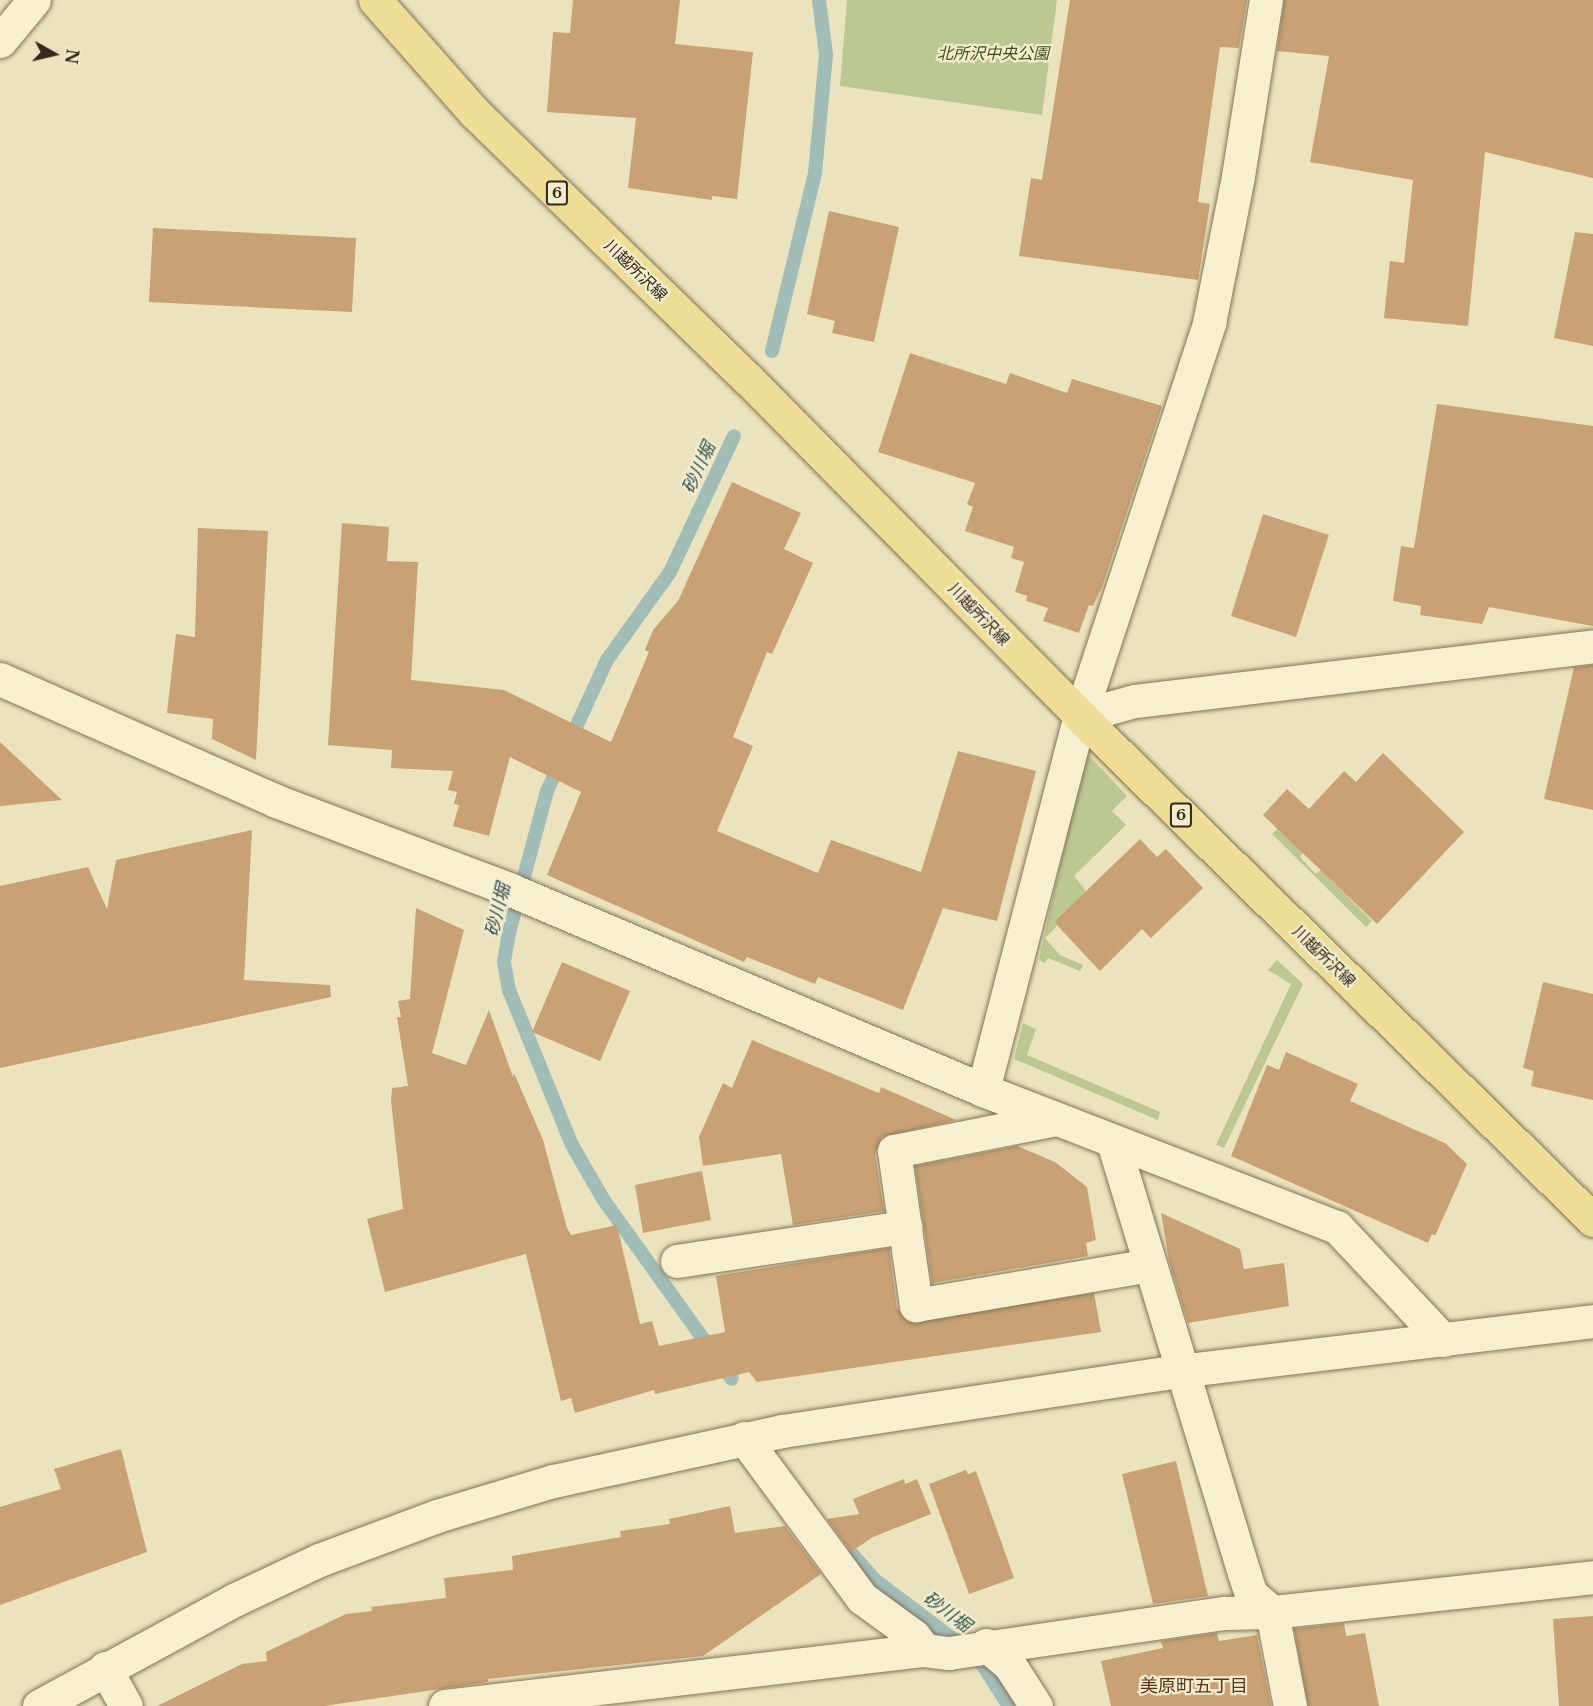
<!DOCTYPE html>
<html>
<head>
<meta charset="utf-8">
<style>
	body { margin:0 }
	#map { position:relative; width:1593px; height:1706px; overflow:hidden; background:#ebe3be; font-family:"Libre Baskerville","Noto Sans JP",serif }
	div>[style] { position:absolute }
	.green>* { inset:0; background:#bcc893 }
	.stream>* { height:14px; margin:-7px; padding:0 7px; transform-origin:7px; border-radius:7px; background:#a1bdb8 }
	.building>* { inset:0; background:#c8a175 }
	.roads { filter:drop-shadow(0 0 2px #837357) drop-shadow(0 0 2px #837357) }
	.street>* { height:33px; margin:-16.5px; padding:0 16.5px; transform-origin:16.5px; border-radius:16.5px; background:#f7f0d0 }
	.secondary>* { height:33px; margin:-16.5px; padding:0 16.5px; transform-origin:16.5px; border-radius:16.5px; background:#f7f0d0 }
	.primary>* { height:33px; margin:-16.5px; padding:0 16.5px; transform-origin:16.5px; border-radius:16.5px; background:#eedd95 }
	span { translate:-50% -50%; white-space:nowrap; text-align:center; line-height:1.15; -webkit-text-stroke:4.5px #f3eccd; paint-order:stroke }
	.shield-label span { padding:2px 4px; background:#f3eccd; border:2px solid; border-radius:4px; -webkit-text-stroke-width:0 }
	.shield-label { font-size:15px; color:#32291c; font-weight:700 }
	.park-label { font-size:16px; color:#3e4e23; font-style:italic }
	.street-label { font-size:16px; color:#32291c }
	.water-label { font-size:18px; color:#2b5052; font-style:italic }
	.neighbourhood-label { font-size:18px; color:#5d321d }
	.north { position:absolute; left:24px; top:24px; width:60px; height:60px; -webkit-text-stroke:4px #f3eccd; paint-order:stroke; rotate:98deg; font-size:16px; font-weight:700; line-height:24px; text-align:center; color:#32291c }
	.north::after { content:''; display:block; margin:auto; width:21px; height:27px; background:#32291c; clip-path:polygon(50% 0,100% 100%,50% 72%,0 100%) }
</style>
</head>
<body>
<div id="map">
	<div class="green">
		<i style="clip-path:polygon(847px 0,1057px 0,1042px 115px,840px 86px)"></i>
		<i style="clip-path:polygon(1085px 751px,1127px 796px,1112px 811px,1126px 825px,1074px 876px,1086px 891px,1054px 922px,1057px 926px,1045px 938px,1060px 955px,1083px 965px,1080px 971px,1048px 958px,1045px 963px,1039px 960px)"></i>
		<i style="clip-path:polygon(1278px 828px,1303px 853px,1300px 857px,1316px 874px,1321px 870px,1372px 921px,1366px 927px,1272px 834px)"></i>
		<i style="clip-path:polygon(1277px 960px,1303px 984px,1224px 1148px,1216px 1145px,1291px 984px,1268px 970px)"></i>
		<i style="clip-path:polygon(1023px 1023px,1036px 1029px,1027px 1055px,1160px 1112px,1158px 1120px,1014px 1059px)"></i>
	</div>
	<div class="stream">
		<i style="left:772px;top:351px;width:183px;rotate:-76.4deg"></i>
		<i style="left:815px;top:173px;width:119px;rotate:-84.7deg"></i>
		<i style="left:826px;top:55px;width:55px;rotate:-97.3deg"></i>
		<i style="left:569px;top:742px;width:90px;rotate:-65.1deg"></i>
		<i style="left:607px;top:660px;width:108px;rotate:-54.4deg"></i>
		<i style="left:670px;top:572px;width:150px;rotate:-64.8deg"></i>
		<i style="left:560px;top:762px;width:32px;rotate:114deg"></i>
		<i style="left:547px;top:791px;width:147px;rotate:105deg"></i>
		<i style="left:509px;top:933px;width:29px;rotate:100deg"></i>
		<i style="left:504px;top:962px;width:28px;rotate:80deg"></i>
		<i style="left:509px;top:990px;width:167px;rotate:67.9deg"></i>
		<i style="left:572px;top:1145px;width:62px;rotate:60.1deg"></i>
		<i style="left:603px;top:1199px;width:221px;rotate:54.4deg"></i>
		<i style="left:853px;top:1555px;width:33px;rotate:49deg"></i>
		<i style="left:875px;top:1580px;width:129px;rotate:37.1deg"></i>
		<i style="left:978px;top:1658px;width:57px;rotate:57.1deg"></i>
	</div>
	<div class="building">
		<i style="clip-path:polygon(573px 0,680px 0,675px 44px,753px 52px,737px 199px,712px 196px,712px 200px,628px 188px,636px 118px,547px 112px,553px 32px,570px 33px)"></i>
		<i style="clip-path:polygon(1070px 0,1247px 0,1239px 48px,1220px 47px,1198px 202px,1210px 204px,1198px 280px,1019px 256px,1031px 178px,1042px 180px)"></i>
		<i style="clip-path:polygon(1284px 0,1593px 0,1593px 178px,1485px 152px,1468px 326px,1384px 318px,1390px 261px,1404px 263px,1413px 180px,1310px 162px,1329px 56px,1277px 51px)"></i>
		<i style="clip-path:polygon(829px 211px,899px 227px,874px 342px,832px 333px,835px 321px,807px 314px)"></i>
		<i style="clip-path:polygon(153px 228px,356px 238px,352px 312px,149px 302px)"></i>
		<i style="clip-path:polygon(1575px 232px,1593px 234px,1593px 346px,1554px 338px)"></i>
		<i style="clip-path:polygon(910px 353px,1006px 384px,1010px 373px,1067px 393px,1072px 379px,1162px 406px,1102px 587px,1093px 606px,1089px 605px,1079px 633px,1043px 621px,1048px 608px,1026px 601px,1027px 596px,1015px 592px,1024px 562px,1011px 558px,1014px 547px,965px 531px,973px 507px,967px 504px,975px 483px,878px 452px)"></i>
		<i style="clip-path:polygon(1437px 404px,1593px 426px,1593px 626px,1489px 607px,1482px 624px,1420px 615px,1421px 606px,1393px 601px,1401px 546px,1414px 548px)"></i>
		<i style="clip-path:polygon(732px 482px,801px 513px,784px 549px,813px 563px,772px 654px,767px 652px,733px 737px,753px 746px,717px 831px,818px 873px,831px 840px,921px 872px,958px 751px,1036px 771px,997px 921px,943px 908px,903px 1010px,818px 977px,815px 984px,747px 957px,744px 962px,547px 875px,581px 792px,510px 757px,489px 836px,453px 826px,459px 805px,454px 804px,457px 792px,448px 790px,453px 771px,391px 768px,392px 750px,328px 745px,342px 523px,389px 527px,387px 561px,418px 562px,411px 680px,504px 690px,611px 742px,649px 652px,645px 650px,653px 630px,678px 601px)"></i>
		<i style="clip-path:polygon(1263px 514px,1329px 535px,1296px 637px,1231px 616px)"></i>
		<i style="clip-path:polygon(198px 528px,268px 531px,256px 760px,212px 739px,213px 719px,167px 713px,176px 634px,195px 637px)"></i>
		<i style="clip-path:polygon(1593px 665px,1593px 810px,1544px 799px,1574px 667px)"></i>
		<i style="clip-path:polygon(0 742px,62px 800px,0 806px)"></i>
		<i style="clip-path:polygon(1383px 753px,1464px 832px,1377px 924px,1263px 815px,1287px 789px,1309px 809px,1344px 771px,1356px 782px)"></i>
		<i style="clip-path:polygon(252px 830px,244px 980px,330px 985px,331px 997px,0 1068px,0 886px,88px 867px,107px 909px,116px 860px)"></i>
		<i style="clip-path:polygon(1140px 839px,1157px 857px,1166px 849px,1203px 888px,1151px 938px,1142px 929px,1100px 971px,1054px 922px)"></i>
		<i style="clip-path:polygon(416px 908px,464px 930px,432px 1053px,466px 1065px,489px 1010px,513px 1077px,514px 1073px,543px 1140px,567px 1228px,571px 1235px,617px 1225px,640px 1324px,652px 1321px,659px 1346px,725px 1332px,716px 1276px,889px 1248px,897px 1308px,909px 1322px,1094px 1293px,1101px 1332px,757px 1382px,749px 1372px,655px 1394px,654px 1390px,575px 1413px,571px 1398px,561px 1401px,526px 1254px,385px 1292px,367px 1219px,403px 1209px,391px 1101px,392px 1088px,408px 1086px,397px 1017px,401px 1017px,398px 1001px,410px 999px)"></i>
		<i style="clip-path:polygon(562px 962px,630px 991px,600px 1061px,532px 1032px)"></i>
		<i style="clip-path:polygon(1543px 982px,1593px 994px,1593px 1100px,1531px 1086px,1534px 1071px,1523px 1068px)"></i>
		<i style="clip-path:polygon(752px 1040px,879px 1093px,881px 1087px,956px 1120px,882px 1137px,875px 1154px,884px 1211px,793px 1225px,781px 1154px,703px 1166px,699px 1137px,723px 1083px,732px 1088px)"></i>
		<i style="clip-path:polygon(1286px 1052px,1358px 1084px,1350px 1101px,1445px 1143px,1467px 1164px,1435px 1236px,1432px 1234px,1428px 1243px,1231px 1156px,1267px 1065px,1279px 1070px)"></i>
		<i style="clip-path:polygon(1017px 1146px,1055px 1162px,1087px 1187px,1096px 1240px,1086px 1243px,1088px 1256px,932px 1283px,915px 1166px)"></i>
		<i style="clip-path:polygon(702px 1171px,711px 1220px,643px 1233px,635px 1185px)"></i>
		<i style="clip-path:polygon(1161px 1213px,1240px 1249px,1244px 1269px,1284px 1263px,1289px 1306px,1188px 1323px,1169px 1261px)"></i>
		<i style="clip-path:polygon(121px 1449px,147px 1552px,0 1605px,0 1507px,61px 1489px,54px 1469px)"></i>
		<i style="clip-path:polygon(1176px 1461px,1208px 1596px,1153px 1604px,1122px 1474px)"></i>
		<i style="clip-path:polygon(966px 1470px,968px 1474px,976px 1471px,1014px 1578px,969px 1594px,929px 1484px)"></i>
		<i style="clip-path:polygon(904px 1479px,905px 1484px,917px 1479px,931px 1514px,873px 1537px,851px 1552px,827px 1519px,859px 1514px,853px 1499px)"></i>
		<i style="clip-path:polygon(730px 1506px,735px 1533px,785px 1526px,821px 1574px,703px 1656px,488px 1679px,488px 1682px,324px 1706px,157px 1706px,242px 1664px,267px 1661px,266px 1652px,346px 1614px,372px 1611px,371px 1607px,446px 1598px,444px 1578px,513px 1570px,512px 1556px,621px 1537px,620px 1531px,670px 1524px,669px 1519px)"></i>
		<i style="clip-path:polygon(1593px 1616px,1593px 1706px,1559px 1706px,1553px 1619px)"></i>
		<i style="clip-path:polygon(1344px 1623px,1346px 1636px,1365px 1633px,1379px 1706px,1308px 1706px,1294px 1629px)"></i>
		<i style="clip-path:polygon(1217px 1633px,1219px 1641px,1257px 1635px,1271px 1706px,1111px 1706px,1101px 1661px,1163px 1648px,1161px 1641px)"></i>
	</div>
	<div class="roads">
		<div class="street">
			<i style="left:0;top:41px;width:53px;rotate:-50.3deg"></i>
			<i style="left:0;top:679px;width:302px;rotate:23.8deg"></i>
			<i style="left:276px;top:801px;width:251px;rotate:20.7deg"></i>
			<i style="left:511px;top:890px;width:513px;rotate:22.96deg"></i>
			<i style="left:983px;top:1090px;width:380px;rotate:21.2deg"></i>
			<i style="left:1337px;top:1227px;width:155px;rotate:46.8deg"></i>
			<i style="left:1080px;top:716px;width:57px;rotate:-15.3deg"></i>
			<i style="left:1135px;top:701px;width:461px;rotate:-6.8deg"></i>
			<i style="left:983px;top:1090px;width:386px;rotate:-75.5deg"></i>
			<i style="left:1080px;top:716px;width:414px;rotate:-71.8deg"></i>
			<i style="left:1209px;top:323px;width:150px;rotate:-78.8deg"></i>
			<i style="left:1238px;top:176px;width:178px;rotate:-81deg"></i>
			<i style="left:1056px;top:1119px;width:165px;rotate:168.8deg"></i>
			<i style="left:894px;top:1151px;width:156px;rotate:81.9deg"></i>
			<i style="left:916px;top:1305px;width:236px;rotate:-9.7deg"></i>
			<i style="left:1113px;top:1142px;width:450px;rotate:73.1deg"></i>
			<i style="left:1244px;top:1573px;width:22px;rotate:72deg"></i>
			<i style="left:1251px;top:1594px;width:28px;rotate:41deg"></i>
			<i style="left:1272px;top:1612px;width:96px;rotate:79.2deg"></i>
			<i style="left:677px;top:1261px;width:231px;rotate:-8.5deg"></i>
			<i style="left:744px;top:1438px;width:199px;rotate:53.6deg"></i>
			<i style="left:862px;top:1598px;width:64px;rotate:36.2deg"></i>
			<i style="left:914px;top:1636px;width:17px;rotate:54deg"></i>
			<i style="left:986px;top:1645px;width:30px;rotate:40deg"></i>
			<i style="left:1009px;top:1664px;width:50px;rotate:57.3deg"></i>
			<i style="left:105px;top:1668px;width:43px;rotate:61.1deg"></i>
			<i style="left:445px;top:1706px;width:482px;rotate:-6.7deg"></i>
			<i style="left:924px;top:1650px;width:25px;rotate:7deg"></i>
			<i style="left:949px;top:1653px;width:278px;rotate:-8.3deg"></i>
			<i style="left:1224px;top:1613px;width:48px;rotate:-1.2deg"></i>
			<i style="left:1272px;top:1612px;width:323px;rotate:-6.2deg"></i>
		</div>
		<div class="secondary">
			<i style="left:39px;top:1706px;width:222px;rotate:-28.5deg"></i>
			<i style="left:234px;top:1600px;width:94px;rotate:-25.2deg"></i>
			<i style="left:319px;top:1560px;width:126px;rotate:-20.4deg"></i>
			<i style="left:437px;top:1516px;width:121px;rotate:-16.8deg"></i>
			<i style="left:553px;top:1481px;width:234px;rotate:-12.3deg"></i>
			<i style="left:782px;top:1431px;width:402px;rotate:-8.6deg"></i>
			<i style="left:1180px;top:1371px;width:416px;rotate:-6.9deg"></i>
		</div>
		<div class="primary">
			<i style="left:375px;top:0;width:151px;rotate:48.5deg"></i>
			<i style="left:475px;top:113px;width:381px;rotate:44.3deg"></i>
			<i style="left:748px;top:379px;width:473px;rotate:45.4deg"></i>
			<i style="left:1080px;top:716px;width:719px;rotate:44.49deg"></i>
		</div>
	</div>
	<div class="shield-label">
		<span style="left:557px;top:193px">6</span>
		<span style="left:1181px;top:815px">6</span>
	</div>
	<div class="park-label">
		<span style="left:993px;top:53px">北所沢中央公園</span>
	</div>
	<div class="street-label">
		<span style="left:636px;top:270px;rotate:44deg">川越所沢線</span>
		<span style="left:979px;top:614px;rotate:46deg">川越所沢線</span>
		<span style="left:1324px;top:956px;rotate:44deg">川越所沢線</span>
	</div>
	<div class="water-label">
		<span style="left:699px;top:468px;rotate:-65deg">砂川堀</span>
		<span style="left:498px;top:910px;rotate:-76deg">砂川堀</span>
		<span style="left:947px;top:1612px;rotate:37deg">砂川堀</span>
	</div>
	<div class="neighbourhood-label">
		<span style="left:1194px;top:1686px">美原町五丁目</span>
	</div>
	<div class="north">N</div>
</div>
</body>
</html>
